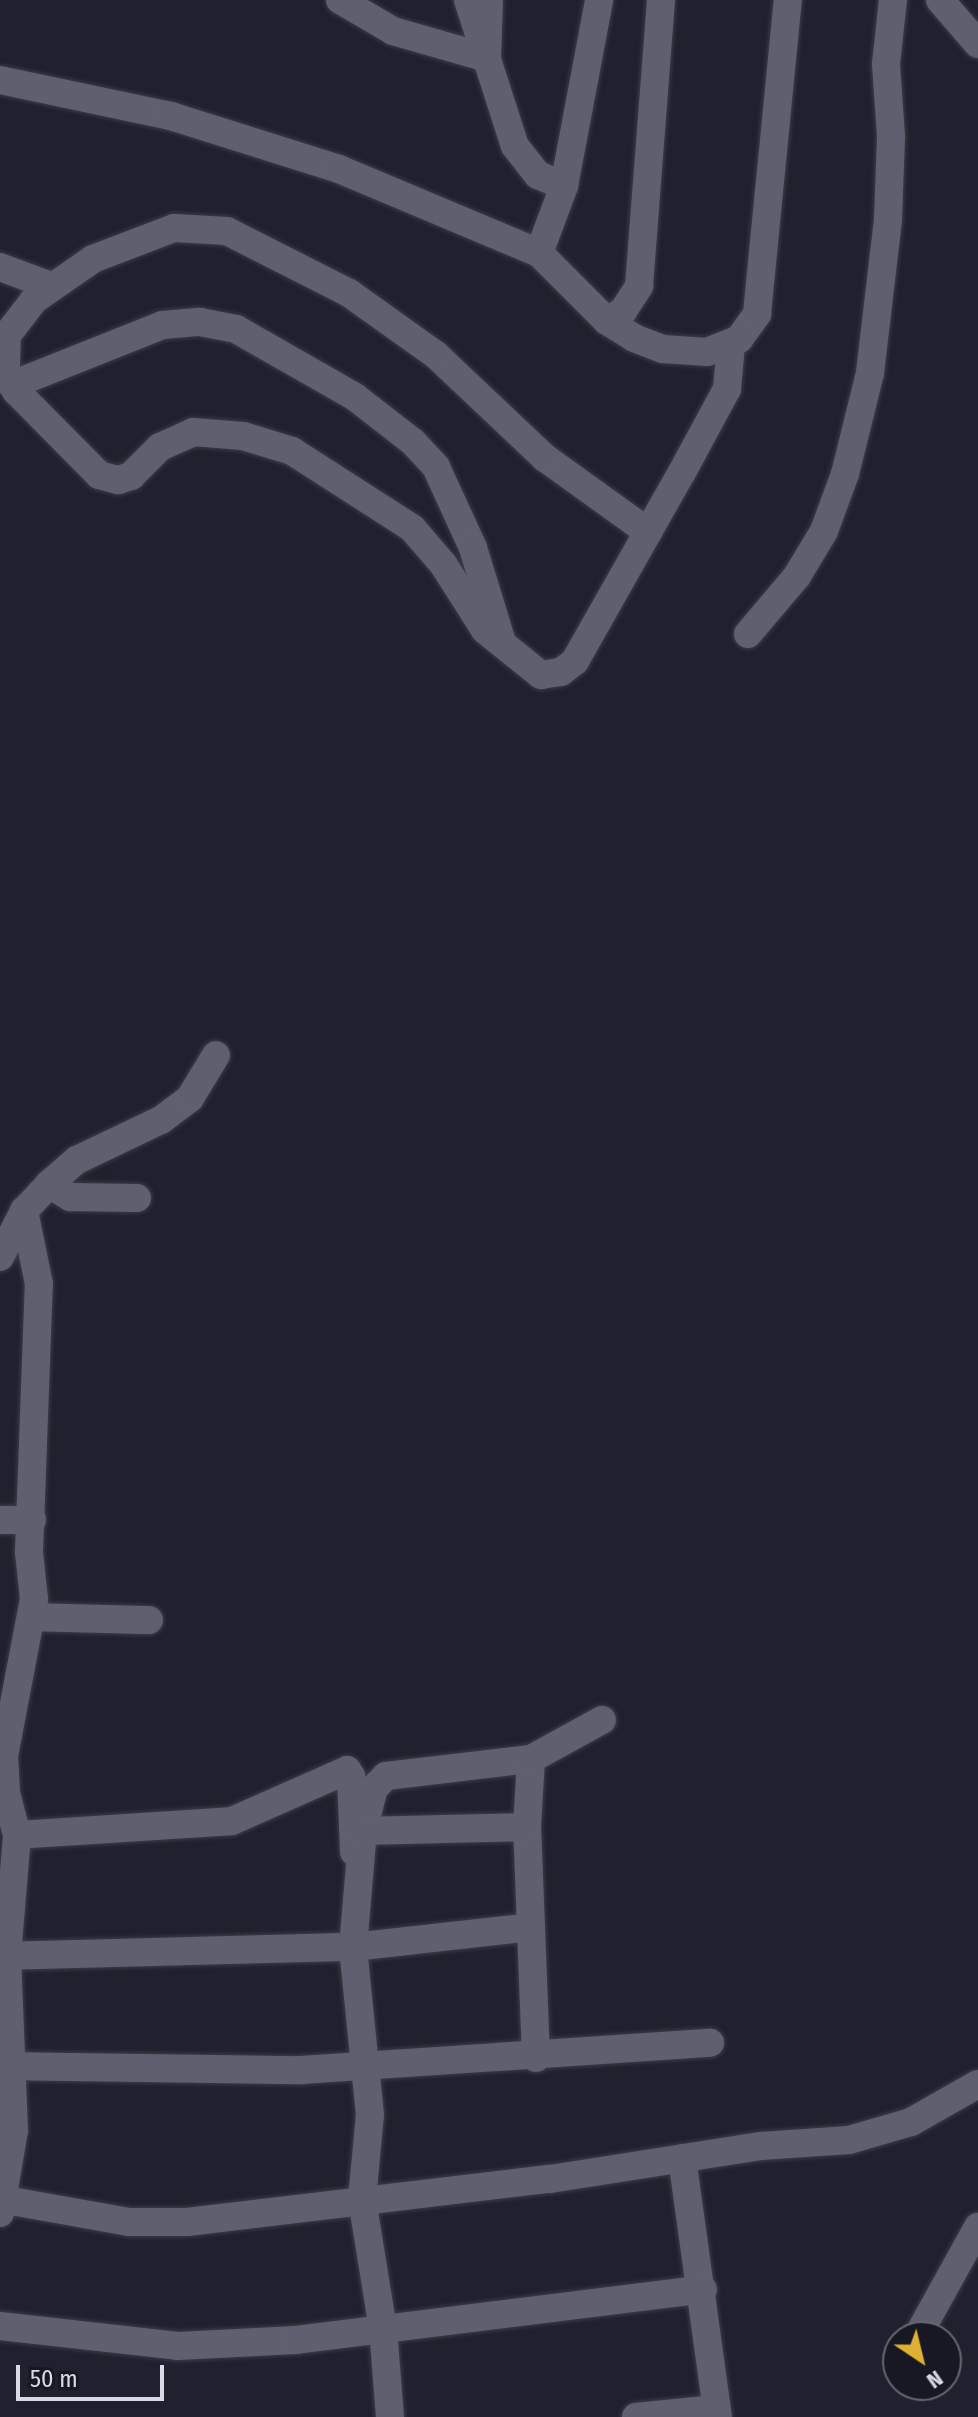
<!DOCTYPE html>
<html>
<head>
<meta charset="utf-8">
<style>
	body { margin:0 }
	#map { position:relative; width:978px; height:2417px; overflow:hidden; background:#20212e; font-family:"Fira Sans Condensed",sans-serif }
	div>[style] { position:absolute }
	.roads { filter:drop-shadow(0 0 2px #3c3c47) drop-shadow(0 0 2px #3c3c47) }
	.minor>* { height:28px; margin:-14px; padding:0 14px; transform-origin:14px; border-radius:14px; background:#5e6070 }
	span { translate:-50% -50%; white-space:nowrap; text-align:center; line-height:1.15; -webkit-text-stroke:8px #171824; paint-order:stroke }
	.north { position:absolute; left:882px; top:2321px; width:80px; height:80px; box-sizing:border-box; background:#171824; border:2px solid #656670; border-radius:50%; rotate:145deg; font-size:22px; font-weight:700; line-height:32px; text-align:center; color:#d9dae3 }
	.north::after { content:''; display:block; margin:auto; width:28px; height:36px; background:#e0b034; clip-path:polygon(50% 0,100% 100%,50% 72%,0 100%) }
	.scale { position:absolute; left:16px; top:2365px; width:148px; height:36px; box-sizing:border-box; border:4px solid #d9dae3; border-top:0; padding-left:10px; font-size:24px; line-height:28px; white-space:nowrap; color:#d9dae3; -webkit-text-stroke:6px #171824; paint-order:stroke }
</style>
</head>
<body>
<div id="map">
	<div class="roads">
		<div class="minor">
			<i style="left:340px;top:0;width:61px;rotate:30.3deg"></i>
			<i style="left:393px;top:31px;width:98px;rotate:16deg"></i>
			<i style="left:487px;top:58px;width:58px;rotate:-88deg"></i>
			<i style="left:468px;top:0;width:153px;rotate:72.2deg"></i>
			<i style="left:515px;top:146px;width:37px;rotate:52deg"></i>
			<i style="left:538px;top:175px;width:28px;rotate:23deg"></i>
			<i style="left:940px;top:0;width:58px;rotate:49.2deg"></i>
			<i style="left:0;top:80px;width:175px;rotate:11.9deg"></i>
			<i style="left:171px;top:116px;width:176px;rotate:17.5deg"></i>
			<i style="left:339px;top:169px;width:217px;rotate:22.8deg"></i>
			<i style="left:539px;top:253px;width:96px;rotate:45deg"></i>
			<i style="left:607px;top:321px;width:32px;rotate:32deg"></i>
			<i style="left:634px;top:338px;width:31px;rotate:21deg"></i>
			<i style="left:663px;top:349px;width:44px;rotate:3.9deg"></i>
			<i style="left:707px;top:352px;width:35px;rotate:-22deg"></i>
			<i style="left:739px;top:339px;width:31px;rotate:-54deg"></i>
			<i style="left:757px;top:314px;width:316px;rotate:-84.4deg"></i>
			<i style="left:539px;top:253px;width:72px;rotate:-69.5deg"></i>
			<i style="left:564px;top:186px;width:189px;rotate:-79.3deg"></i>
			<i style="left:0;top:267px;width:54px;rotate:20.4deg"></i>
			<i style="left:607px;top:321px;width:19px;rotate:-32deg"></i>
			<i style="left:623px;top:311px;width:30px;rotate:-57deg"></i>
			<i style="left:639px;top:286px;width:287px;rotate:-85.6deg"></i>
			<i style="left:12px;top:385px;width:162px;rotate:-21.7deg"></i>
			<i style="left:163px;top:325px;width:37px;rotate:-5deg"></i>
			<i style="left:200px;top:322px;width:37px;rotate:11deg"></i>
			<i style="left:236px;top:329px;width:137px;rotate:29.7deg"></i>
			<i style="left:355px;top:397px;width:73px;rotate:37.8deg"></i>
			<i style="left:413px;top:442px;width:34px;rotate:47deg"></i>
			<i style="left:436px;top:467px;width:89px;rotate:65.4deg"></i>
			<i style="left:473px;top:548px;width:95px;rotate:72.9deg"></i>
			<i style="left:648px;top:532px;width:127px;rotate:-144.3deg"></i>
			<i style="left:545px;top:458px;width:150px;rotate:-136.6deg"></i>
			<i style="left:436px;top:355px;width:107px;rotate:-144.5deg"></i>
			<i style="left:349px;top:293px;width:137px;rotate:-153.1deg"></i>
			<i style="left:227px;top:231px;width:53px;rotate:-176.8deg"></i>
			<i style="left:174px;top:228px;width:87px;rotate:159.1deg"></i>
			<i style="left:93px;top:259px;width:72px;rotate:145.2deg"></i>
			<i style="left:34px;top:300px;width:44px;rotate:127.6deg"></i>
			<i style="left:7px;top:335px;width:34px;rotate:92deg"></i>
			<i style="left:6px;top:369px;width:24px;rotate:66deg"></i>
			<i style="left:16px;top:391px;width:118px;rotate:45.3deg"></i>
			<i style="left:99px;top:475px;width:20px;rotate:15deg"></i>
			<i style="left:118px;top:480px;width:14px;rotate:-17deg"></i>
			<i style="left:131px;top:476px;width:41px;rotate:-45deg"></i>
			<i style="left:160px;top:447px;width:36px;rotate:-24deg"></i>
			<i style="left:193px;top:432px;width:50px;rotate:4.6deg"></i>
			<i style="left:243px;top:436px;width:51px;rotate:17deg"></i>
			<i style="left:292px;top:451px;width:143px;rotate:32.7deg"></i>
			<i style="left:412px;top:528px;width:48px;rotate:49.3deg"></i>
			<i style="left:443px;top:564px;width:78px;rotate:57.5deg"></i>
			<i style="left:485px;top:630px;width:72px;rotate:38.8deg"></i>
			<i style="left:541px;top:675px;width:20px;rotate:-9deg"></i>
			<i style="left:561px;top:672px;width:18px;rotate:-38deg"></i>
			<i style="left:575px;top:661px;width:215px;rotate:-60.5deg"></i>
			<i style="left:681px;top:474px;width:97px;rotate:-61.6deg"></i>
			<i style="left:727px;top:389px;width:44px;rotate:-84.8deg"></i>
			<i style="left:748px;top:634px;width:76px;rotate:-49.8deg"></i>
			<i style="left:797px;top:576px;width:52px;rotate:-59deg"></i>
			<i style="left:824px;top:531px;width:61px;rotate:-69.8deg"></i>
			<i style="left:845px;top:474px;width:104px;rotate:-76.1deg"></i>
			<i style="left:870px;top:373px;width:155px;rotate:-83.3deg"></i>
			<i style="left:888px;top:219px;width:83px;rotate:-87.9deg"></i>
			<i style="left:891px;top:136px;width:72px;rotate:-94deg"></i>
			<i style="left:886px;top:64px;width:64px;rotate:-83.8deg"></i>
			<i style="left:49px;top:1184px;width:25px;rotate:32deg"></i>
			<i style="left:70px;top:1197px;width:67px;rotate:0.9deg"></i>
			<i style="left:0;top:1257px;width:52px;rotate:-62.4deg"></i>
			<i style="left:24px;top:1211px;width:37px;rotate:-47deg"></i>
			<i style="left:49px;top:1184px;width:37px;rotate:-41deg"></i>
			<i style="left:77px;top:1160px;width:93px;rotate:-25.5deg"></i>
			<i style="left:161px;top:1120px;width:36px;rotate:-37deg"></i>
			<i style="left:190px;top:1098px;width:50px;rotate:-58.8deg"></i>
			<i style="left:0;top:1520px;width:32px"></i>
			<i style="left:32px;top:1617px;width:117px;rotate:1.5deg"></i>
			<i style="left:363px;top:1831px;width:44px;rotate:-75.7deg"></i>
			<i style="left:374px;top:1788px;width:17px;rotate:-45deg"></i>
			<i style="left:386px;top:1776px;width:146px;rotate:-6.7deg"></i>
			<i style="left:17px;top:1835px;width:215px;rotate:-3.7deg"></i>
			<i style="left:232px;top:1821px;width:126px;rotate:-23.9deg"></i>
			<i style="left:347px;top:1770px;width:7px;rotate:56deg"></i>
			<i style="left:351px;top:1776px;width:76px;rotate:87.7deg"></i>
			<i style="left:0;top:1956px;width:353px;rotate:-1.5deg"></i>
			<i style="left:353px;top:1947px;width:179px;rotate:-6.4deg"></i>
			<i style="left:536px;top:2058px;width:231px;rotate:-92.2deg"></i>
			<i style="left:527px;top:1827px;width:68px;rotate:-86.6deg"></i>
			<i style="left:531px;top:1759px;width:81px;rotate:-28.8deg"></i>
			<i style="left:0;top:2066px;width:301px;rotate:0.8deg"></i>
			<i style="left:301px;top:2070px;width:410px;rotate:-3.8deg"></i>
			<i style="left:682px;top:2158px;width:261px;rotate:82.1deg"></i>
			<i style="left:0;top:2199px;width:131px;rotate:10.1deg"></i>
			<i style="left:129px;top:2222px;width:58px"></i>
			<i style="left:187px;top:2222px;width:366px;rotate:-6.8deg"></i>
			<i style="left:550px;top:2179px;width:214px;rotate:-8.9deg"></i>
			<i style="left:761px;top:2146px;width:88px;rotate:-3.9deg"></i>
			<i style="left:849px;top:2140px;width:65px;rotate:-16.2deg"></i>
			<i style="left:911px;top:2122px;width:77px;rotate:-29.6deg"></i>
			<i style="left:0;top:2213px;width:84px;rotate:-80.4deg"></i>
			<i style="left:14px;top:2130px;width:175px;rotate:-92.3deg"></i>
			<i style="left:7px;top:1955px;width:120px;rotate:-85.2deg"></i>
			<i style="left:17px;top:1835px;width:43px;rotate:-104.7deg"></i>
			<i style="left:6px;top:1793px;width:37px;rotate:-93deg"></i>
			<i style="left:4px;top:1756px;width:160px;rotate:-79.2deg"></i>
			<i style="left:34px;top:1599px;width:47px;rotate:-96.1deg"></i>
			<i style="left:29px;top:1552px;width:268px;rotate:-87.9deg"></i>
			<i style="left:39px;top:1284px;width:75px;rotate:-101.6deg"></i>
			<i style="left:0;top:2326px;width:179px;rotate:6.4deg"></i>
			<i style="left:178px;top:2346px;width:118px;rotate:-2.9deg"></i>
			<i style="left:296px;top:2340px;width:410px;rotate:-7.1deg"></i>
			<i style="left:917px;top:2337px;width:126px;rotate:-61deg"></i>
			<i style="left:390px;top:2417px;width:88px;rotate:-94.5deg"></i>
			<i style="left:383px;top:2329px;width:132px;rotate:-99.2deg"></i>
			<i style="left:362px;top:2199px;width:84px;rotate:-84.6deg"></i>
			<i style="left:370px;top:2115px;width:169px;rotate:-95.8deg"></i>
			<i style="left:353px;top:1947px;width:116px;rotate:-85.1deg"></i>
			<i style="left:363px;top:1831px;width:164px;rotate:-1.4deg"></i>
			<i style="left:636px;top:2417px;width:80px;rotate:-5.7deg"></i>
		</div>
	</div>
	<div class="north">N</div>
	<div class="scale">50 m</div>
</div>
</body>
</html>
